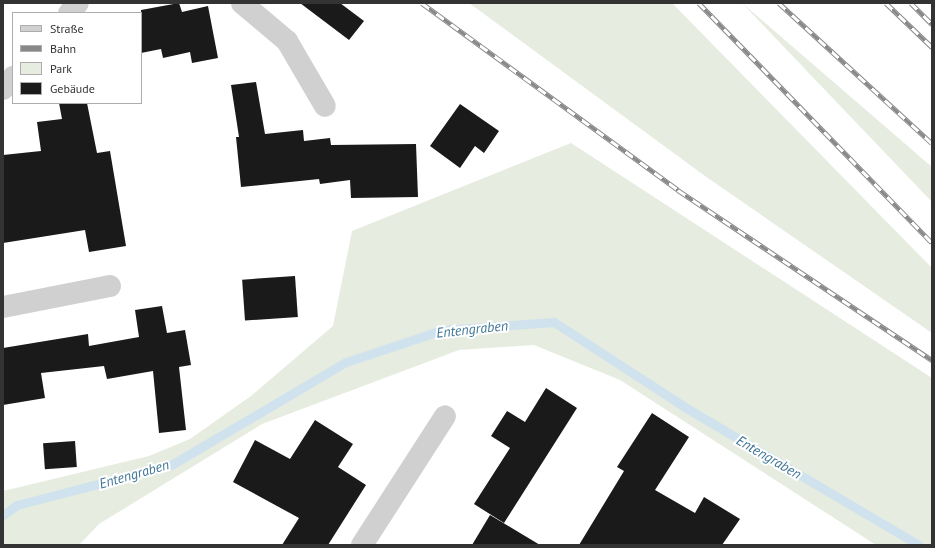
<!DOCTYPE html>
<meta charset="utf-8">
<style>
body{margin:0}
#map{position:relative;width:935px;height:548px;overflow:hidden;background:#fff;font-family:"PT Sans",sans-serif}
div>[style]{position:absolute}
.green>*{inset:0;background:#e6ecdf}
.stream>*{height:9px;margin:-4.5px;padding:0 4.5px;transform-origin:4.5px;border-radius:4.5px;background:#cfe2ee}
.building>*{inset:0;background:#1a1a1a;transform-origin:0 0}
.minor>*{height:22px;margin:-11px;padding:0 11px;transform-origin:11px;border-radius:11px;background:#d0d0d0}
.rail>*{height:4.5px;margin-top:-2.25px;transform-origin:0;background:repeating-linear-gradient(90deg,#fff 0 9px,#888 0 18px);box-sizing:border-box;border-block:1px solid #888}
span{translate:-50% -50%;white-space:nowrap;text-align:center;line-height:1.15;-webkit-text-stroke:4px #fff;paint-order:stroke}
.water-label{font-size:14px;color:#3f7597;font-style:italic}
.frame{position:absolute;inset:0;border:4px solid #333;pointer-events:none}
.legend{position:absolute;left:12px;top:12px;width:130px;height:92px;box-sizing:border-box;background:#fff;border:1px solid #adadad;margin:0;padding:5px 7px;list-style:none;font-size:12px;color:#333}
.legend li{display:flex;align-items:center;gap:8px;height:20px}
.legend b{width:20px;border:1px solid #adadad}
</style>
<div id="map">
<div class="green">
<div style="clip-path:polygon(469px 3px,672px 3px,932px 268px,932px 333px,705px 176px)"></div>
<div style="clip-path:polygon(742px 3px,932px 167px,932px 202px)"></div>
<div style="clip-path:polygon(571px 143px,932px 378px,932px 545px,876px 545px,620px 380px,534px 345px,459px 350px,262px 424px,99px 524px,79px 545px,3px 545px,3px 491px,149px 456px,190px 439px,251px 396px,333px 326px,352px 231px)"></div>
</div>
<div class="stream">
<div style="left:3px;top:515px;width:17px;rotate:-36deg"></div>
<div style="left:17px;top:505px;width:159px;rotate:-14.6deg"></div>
<div style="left:171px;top:465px;width:203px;rotate:-30.5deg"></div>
<div style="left:346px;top:362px;width:101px;rotate:-18.4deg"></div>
<div style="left:442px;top:330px;width:112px;rotate:-4.1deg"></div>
<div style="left:554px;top:322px;width:160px;rotate:33deg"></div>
<div style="left:688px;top:409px;width:268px;rotate:30.5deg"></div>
</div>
<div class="building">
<div style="clip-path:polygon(179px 3px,182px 12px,208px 6px,218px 58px,192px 63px,190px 52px,163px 58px,161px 49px,141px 53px,141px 10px)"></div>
<div style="clip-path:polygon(300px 3px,340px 3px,364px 21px,349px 40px)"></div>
<div style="clip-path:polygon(256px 82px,265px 134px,303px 130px,304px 141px,330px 138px,331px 145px,416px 144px,418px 197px,351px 198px,350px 180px,320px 184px,319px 179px,241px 187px,236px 137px,239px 137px,231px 85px)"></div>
<div style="clip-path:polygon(59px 103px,87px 103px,97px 153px,110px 151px,126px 246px,89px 252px,85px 230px,3px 243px,3px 155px,41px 151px,37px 122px,62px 119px)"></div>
<div style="clip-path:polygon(460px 104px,499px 131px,484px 153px,475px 146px,460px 168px,430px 146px)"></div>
<div style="left:295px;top:276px;width:41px;height:53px;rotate:86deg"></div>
<div style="clip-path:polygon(162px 306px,167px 333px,185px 330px,191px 365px,179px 367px,186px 430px,159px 433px,153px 371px,107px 379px,104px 366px,41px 373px,45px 398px,3px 405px,3px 348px,88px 334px,89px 346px,139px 337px,135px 310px)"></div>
<div style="clip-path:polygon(546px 388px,577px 408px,504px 523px,474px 504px,510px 448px,491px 436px,507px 411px,525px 422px)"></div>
<div style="clip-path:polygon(652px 413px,689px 437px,655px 490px,695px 513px,704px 497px,740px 519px,722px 545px,579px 545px,624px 471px,617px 467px)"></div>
<div style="clip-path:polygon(315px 420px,353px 444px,338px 467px,366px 485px,328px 545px,282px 545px,299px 518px,233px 482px,255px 440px,290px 459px)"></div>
<div style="left:75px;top:441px;width:26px;height:32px;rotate:86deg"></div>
<div style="clip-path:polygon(490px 515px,540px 545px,472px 545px)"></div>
</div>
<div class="minor">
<div style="left:242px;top:3px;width:59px;rotate:40.2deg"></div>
<div style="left:287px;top:41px;width:75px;rotate:59.7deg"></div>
<div style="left:69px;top:13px;width:13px;rotate:-48deg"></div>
<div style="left:3px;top:89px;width:16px;rotate:-50deg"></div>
<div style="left:3px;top:307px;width:109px;rotate:-11.1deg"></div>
<div style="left:362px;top:545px;width:153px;rotate:-57.2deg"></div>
</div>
<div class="rail">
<div style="left:422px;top:3px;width:317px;rotate:36.1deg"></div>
<div style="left:678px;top:190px;width:306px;rotate:33.8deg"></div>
<div style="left:699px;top:3px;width:334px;rotate:45.8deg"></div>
<div style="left:779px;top:3px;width:207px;rotate:42.5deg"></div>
<div style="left:886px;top:3px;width:64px;rotate:43.7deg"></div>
<div style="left:911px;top:3px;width:30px;rotate:45deg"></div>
</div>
<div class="water-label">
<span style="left:472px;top:329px;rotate:-6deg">Entengraben</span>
<span style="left:769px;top:457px;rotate:30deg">Entengraben</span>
<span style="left:134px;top:474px;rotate:-16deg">Entengraben</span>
</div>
<div class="frame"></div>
<ul class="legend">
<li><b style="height:5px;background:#d0d0d0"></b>Straße</li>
<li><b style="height:5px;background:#888"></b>Bahn</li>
<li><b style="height:11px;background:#e6ecdf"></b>Park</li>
<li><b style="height:11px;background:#1a1a1a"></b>Gebäude</li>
</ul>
</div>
